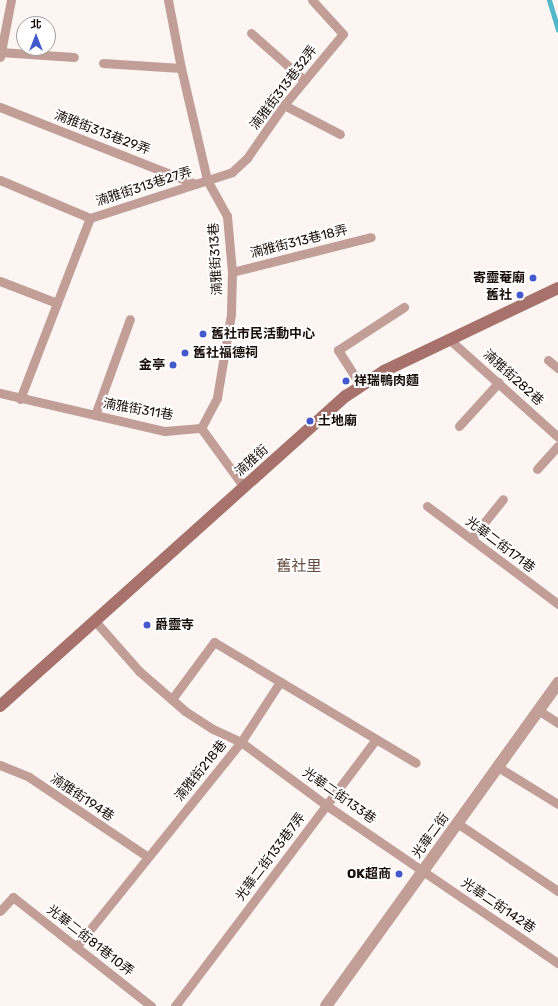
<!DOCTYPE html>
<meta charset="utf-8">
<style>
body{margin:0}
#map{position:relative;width:558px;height:1006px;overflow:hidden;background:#fcf5f2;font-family:Rubik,"Noto Sans TC",sans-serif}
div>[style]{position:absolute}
.stream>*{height:5px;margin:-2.5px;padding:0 2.5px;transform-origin:2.5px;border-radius:2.5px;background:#51b8cb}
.lane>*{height:9px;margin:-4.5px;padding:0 4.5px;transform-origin:4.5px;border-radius:4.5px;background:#c29e98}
.street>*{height:12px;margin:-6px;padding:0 6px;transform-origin:6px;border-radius:6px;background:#c29e98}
.secondary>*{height:12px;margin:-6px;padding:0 6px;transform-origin:6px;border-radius:6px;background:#a6726b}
.dots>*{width:11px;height:11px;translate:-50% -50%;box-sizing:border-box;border:2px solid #fff;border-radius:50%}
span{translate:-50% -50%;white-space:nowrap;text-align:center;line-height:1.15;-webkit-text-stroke:4px #fff;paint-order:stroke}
.street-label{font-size:13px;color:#170d09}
.poi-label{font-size:13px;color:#170d09;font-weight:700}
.right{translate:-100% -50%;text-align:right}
.left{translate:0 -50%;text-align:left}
.quarter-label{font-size:15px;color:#654b3f}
.north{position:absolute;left:16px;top:16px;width:40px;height:40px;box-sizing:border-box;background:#fff;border:1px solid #a29e9d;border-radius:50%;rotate:0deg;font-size:11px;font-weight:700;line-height:16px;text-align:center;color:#170d09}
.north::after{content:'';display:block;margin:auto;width:14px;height:18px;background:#4459cc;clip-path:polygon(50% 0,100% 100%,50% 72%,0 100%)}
</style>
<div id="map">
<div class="stream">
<div style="left:549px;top:0;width:31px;rotate:73deg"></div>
</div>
<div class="lane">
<div style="left:168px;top:0;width:69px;rotate:79.2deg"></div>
<div style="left:181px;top:68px;width:115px;rotate:76.9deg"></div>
<div style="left:207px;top:180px;width:41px;rotate:60.9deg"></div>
<div style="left:227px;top:216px;width:56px;rotate:84.9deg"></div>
<div style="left:232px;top:272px;width:42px;rotate:91.4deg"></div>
<div style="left:231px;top:314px;width:85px;rotate:99.5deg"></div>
<div style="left:217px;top:398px;width:34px;rotate:118deg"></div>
<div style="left:251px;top:33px;width:71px;rotate:41.6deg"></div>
<div style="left:0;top:52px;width:74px;rotate:3.9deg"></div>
<div style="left:0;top:57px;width:58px;rotate:-79.1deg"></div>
<div style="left:103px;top:63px;width:78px;rotate:3.7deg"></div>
<div style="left:284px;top:105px;width:63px;rotate:27.4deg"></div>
<div style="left:0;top:107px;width:210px;rotate:21.5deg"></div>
<div style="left:0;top:180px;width:98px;rotate:22.9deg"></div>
<div style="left:90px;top:218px;width:149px;rotate:-17.9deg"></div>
<div style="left:232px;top:172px;width:21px;rotate:-43deg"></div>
<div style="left:247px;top:158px;width:65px;rotate:-55.1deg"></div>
<div style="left:284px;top:105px;width:92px;rotate:-50.3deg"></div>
<div style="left:343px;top:34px;width:46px;rotate:-132.4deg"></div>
<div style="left:232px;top:272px;width:143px;rotate:-14.1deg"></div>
<div style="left:0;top:281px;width:61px;rotate:21.1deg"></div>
<div style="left:450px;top:340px;width:145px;rotate:41.9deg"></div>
<div style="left:548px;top:360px;width:13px;rotate:39deg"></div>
<div style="left:361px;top:386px;width:43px;rotate:-122.6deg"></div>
<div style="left:338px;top:350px;width:79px;rotate:-33.1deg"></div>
<div style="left:0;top:393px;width:169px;rotate:13deg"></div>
<div style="left:165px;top:431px;width:36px;rotate:-5deg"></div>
<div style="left:20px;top:399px;width:194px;rotate:-68.9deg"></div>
<div style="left:95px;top:415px;width:102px;rotate:-70deg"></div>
<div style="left:459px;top:426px;width:59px;rotate:-47.7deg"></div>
<div style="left:201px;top:428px;width:73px;rotate:53.9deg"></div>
<div style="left:537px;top:469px;width:31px;rotate:-48deg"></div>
<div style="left:427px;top:506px;width:164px;rotate:36.8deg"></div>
<div style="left:471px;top:539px;width:51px;rotate:-51.3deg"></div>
<div style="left:95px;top:621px;width:67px;rotate:48.7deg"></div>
<div style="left:139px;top:671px;width:61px;rotate:41deg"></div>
<div style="left:185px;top:711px;width:33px;rotate:33deg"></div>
<div style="left:213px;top:729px;width:31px;rotate:25deg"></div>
<div style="left:241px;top:742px;width:106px;rotate:36.5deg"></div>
<div style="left:326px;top:805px;width:281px;rotate:34.3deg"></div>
<div style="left:172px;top:699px;width:71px;rotate:-53.6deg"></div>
<div style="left:214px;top:642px;width:235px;rotate:30.9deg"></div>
<div style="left:538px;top:710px;width:24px;rotate:33deg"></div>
<div style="left:0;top:765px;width:31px;rotate:22deg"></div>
<div style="left:29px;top:777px;width:143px;rotate:33.9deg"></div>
<div style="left:498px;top:767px;width:70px;rotate:31.7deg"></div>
<div style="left:457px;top:823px;width:122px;rotate:34deg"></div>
<div style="left:0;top:911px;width:19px;rotate:-47deg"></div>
<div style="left:13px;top:897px;width:176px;rotate:38.3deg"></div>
<div style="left:76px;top:947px;width:263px;rotate:-51.2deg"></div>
<div style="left:241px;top:742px;width:72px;rotate:-57deg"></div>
<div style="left:175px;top:1006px;width:334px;rotate:-53deg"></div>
</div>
<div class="street">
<div style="left:326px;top:1006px;width:398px;rotate:-54.3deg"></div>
</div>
<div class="secondary">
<div style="left:0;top:706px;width:465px;rotate:-41.9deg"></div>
<div style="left:346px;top:396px;width:45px;rotate:-33.3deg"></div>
<div style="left:384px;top:371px;width:193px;rotate:-25.5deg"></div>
</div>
<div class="dots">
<div style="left:533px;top:278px;background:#4459cc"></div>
<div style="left:520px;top:295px;background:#4459cc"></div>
<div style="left:203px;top:334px;background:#4459cc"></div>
<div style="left:185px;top:353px;background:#4459cc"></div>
<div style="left:173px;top:365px;background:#4459cc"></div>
<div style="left:346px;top:381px;background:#4459cc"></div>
<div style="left:310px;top:421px;background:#4459cc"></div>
<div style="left:147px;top:625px;background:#4459cc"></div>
<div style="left:399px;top:874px;background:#4459cc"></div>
</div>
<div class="street-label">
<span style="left:284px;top:88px;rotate:-53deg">湳雅街313巷32弄</span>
<span style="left:102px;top:133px;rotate:21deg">湳雅街313巷29弄</span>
<span style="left:144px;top:187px;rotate:-18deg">湳雅街313巷27弄</span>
<span style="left:299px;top:242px;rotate:-14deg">湳雅街313巷18弄</span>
<span style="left:216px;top:259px;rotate:-93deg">湳雅街313巷</span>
<span style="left:513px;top:378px;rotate:42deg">湳雅街282巷</span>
<span style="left:138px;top:410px;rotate:10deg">湳雅街311巷</span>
<span style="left:252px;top:461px;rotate:-42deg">湳雅街</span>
<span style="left:500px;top:545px;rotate:37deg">光華二街171巷</span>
<span style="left:201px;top:771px;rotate:-51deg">湳雅街218巷</span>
<span style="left:339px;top:796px;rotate:35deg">光華二街133巷</span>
<span style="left:82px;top:798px;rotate:34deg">湳雅街194巷</span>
<span style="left:431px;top:836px;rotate:-54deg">光華二街</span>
<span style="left:271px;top:857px;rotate:-53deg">光華二街133巷7弄</span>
<span style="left:498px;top:906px;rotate:34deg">光華二街142巷</span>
<span style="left:90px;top:941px;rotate:38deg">光華二街81巷10弄</span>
</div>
<div class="poi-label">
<span class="right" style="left:525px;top:278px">寄靈菴廟</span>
<span class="right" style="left:512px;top:295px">舊社</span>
<span class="left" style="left:211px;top:334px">舊社市民活動中心</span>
<span class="left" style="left:193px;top:353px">舊社福德祠</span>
<span class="right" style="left:165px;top:365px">金亭</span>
<span class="left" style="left:354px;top:381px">祥瑞鴨肉麵</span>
<span class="left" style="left:318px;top:421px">土地廟</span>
<span class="left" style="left:155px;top:625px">爵靈寺</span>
<span class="right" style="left:391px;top:874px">OK超商</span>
</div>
<div class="quarter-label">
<span style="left:299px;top:567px">舊社里</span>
</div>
<div class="north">北</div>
</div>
